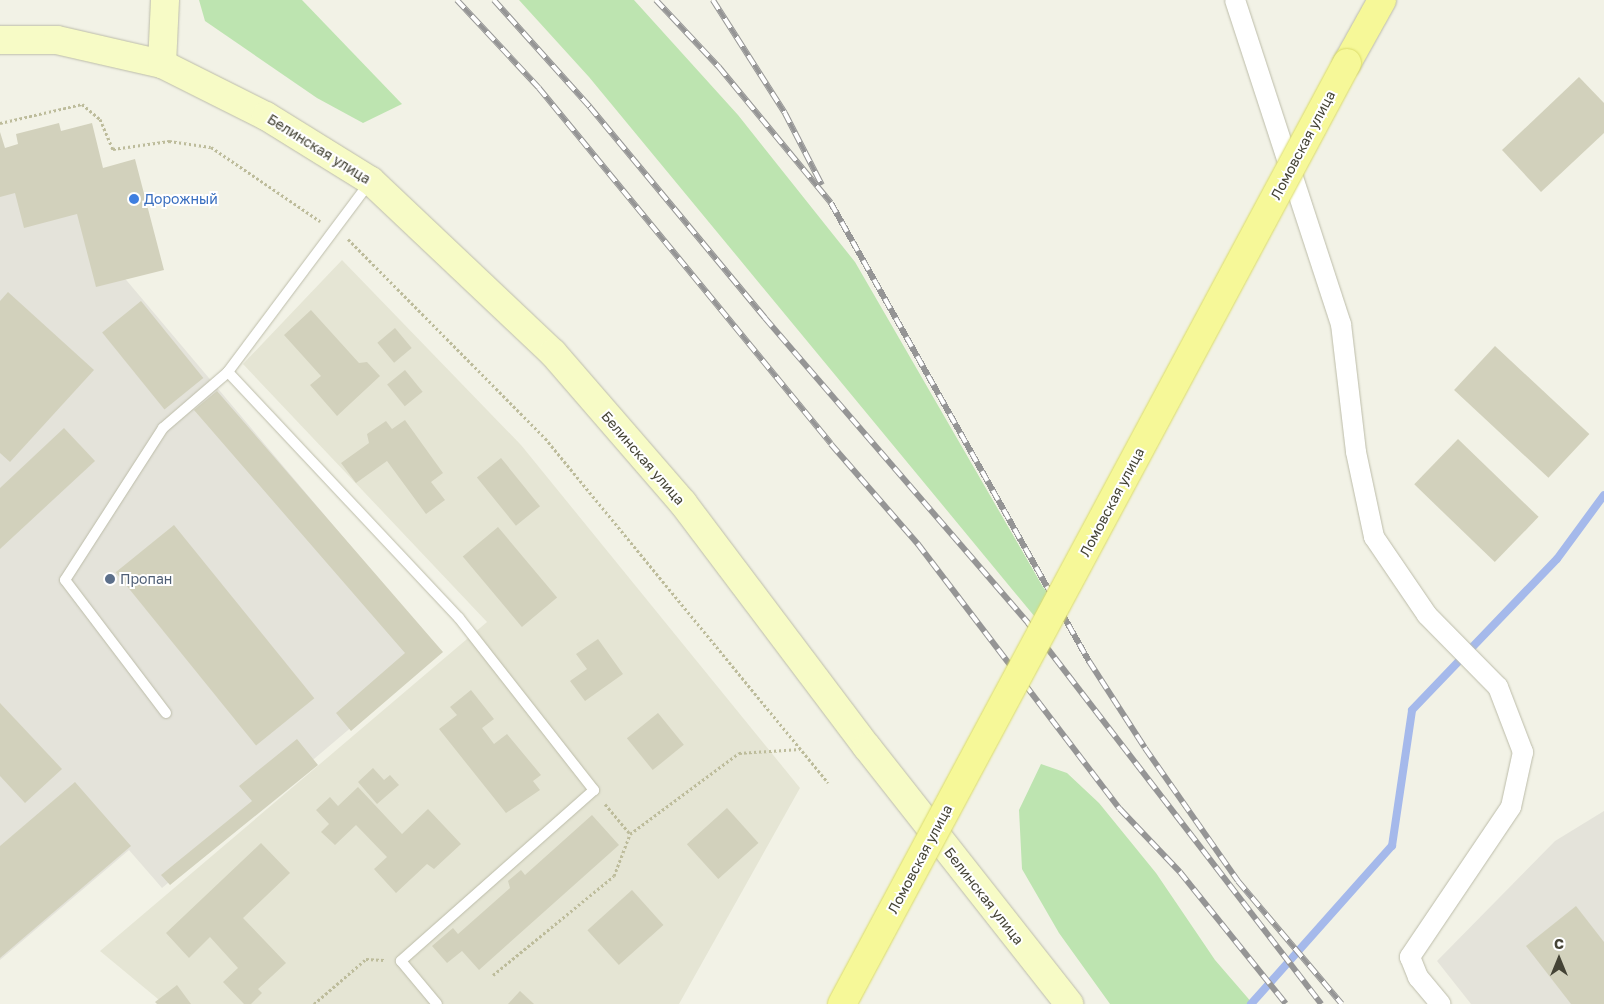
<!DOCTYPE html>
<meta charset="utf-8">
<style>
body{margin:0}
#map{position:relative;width:1604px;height:1004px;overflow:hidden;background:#f2f2e6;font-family:"Golos Text",sans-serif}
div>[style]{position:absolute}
.residential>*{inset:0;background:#e5e5d4}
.industrial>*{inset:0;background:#e4e3da}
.green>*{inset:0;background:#bde4b0}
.stream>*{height:8px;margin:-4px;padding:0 4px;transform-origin:4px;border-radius:4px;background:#a5b9eb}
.building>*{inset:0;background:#d2d1bc;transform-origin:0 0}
.path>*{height:3px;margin-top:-1.5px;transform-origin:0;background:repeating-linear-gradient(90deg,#bdbc9b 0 2.5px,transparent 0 5px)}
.roads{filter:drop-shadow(0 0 1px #bcbca9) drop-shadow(0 0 1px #bcbca9)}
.lane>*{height:10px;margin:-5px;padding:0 5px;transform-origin:5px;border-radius:5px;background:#fff}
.street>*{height:20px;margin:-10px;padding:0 10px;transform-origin:10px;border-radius:10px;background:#fff}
.secondary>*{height:28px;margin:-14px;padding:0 14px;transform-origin:14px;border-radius:14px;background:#f7fbc6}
.primary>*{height:28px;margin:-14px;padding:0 14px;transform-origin:14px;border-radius:14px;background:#f6f898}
.rail>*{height:5.5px;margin-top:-2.75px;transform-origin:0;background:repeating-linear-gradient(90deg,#fff 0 11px,#959595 0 22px);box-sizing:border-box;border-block:1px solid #959595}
.bridges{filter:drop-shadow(0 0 1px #dbdc69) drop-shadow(0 0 1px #dbdc69)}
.primary-bridge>*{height:28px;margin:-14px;padding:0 14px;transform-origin:14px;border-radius:14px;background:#f6f898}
.dots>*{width:14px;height:14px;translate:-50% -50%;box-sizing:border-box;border:2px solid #fff;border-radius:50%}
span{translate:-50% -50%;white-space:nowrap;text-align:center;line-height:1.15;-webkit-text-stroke:4px #fff;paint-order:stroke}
.street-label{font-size:14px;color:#444335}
.shop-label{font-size:14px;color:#366cbe}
.left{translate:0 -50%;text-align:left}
.service-label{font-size:14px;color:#4e5e75}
.north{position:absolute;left:1534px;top:934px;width:50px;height:50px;-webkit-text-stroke:4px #fff;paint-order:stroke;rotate:0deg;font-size:14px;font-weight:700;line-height:20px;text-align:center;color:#444335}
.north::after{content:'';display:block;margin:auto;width:18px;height:22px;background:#444335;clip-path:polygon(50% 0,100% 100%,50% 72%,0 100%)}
</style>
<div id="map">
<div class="residential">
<div style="clip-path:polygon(342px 260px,521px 445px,800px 788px,679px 1004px,164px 1004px,100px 951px,487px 622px,243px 364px)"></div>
</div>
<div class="industrial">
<div style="clip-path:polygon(89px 147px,122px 275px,440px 652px,162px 888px,129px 850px,0 960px,0 170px)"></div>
<div style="clip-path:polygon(1604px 811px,1604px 1004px,1471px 1004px,1437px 961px,1555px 841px)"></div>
</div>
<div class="green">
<div style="clip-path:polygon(199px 0,302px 0,402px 104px,363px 123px,317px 98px,205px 21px)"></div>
<div style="clip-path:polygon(519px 0,634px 0,738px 115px,855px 262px,1043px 587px,1051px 596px,1035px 617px,589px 77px)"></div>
<div style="clip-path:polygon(1041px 764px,1067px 773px,1099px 803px,1156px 873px,1215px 960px,1253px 1004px,1110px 1004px,1059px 933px,1022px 869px,1019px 810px)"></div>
</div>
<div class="stream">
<div style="left:1251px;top:1004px;width:212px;rotate:-48.3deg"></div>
<div style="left:1392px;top:846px;width:137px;rotate:-81.6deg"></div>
<div style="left:1412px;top:710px;width:209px;rotate:-46.2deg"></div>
<div style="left:1557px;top:559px;width:79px;rotate:-53.7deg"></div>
</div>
<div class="building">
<div style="clip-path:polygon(1579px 77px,1604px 103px,1604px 133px,1541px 192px,1502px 150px)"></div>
<div style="clip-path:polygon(59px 123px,61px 131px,92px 123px,103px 168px,135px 159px,164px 270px,96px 287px,77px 214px,24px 228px,15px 193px,0 197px,0 132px,5px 148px,18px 144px,16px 134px)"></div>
<div style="clip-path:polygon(8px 292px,94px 370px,10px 462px,0 453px,0 301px)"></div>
<div style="left:141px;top:301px;width:99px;height:50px;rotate:51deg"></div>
<div style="clip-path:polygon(311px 310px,359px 363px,367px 362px,380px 376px,337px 416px,310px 385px,321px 376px,284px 335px)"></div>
<div style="left:395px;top:328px;width:26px;height:23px;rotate:50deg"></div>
<div style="left:1495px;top:346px;width:129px;height:60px;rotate:43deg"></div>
<div style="left:405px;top:370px;width:28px;height:23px;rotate:51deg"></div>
<div style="clip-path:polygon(217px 391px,443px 652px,351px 731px,336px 713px,405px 653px,194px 410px)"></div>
<div style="clip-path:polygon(405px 420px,443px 473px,431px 482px,445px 500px,426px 514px,387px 461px,356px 483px,341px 463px,369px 443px,367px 434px,386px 421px,392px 429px)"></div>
<div style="clip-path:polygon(64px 428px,95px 461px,0 549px,0 488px)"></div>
<div style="left:1458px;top:439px;width:112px;height:63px;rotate:44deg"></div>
<div style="left:501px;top:458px;width:62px;height:31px;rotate:51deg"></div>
<div style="left:174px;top:525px;width:223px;height:75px;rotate:51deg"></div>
<div style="left:498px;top:527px;width:92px;height:46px;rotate:50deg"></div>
<div style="clip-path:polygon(598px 639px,623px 674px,585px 701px,570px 681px,587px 669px,576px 654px)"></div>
<div style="clip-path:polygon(471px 690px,494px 719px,482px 728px,494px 744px,507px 734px,541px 775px,533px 781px,540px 790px,506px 813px,439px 729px,457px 715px,450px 707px)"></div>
<div style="clip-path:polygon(0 703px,62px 769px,25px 803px,0 776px)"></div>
<div style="left:658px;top:713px;width:41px;height:40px;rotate:51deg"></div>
<div style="clip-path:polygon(297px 739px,318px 765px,170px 885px,161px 875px,252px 801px,239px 786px)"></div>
<div style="clip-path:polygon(373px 768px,384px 780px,390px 775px,399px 785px,377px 804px,358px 782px)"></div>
<div style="clip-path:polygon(75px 782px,131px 846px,0 958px,0 846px)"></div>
<div style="clip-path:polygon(358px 787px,402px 834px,428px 809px,461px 844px,434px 869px,427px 864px,396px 893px,374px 869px,387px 857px,356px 825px,335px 845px,321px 832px,329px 824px,316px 810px,330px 797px,338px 806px)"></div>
<div style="left:727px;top:808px;width:47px;height:54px;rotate:48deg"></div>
<div style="clip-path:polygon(592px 815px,619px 845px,479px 970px,462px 951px,447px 963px,432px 946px,453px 928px,458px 934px,510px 888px,508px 881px,521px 870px,525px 875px)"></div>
<div style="clip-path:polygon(261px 843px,290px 873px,243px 918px,286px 963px,258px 989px,262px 993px,251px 1004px,244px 1004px,223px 982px,238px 968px,210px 937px,189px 958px,166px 933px)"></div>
<div style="left:632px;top:890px;width:47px;height:60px;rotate:48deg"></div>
<div style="clip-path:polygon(1576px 906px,1604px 942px,1604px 1004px,1571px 1004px,1526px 946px)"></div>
<div style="clip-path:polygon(177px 985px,191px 1004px,157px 1004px,155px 1002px)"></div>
<div style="clip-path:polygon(520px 991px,534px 1004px,508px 1004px)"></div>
</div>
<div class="path">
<div style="left:0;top:123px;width:84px;rotate:-13deg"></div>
<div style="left:82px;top:104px;width:23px;rotate:40deg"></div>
<div style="left:100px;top:119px;width:33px;rotate:67deg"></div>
<div style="left:113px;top:149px;width:57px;rotate:-8.1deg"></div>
<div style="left:169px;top:141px;width:42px;rotate:8.1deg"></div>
<div style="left:211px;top:147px;width:132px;rotate:34.2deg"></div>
<div style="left:348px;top:239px;width:280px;rotate:45.3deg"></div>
<div style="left:545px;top:438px;width:446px;rotate:50.6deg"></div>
<div style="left:605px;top:804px;width:39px;rotate:50deg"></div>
<div style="left:630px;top:834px;width:136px;rotate:-36.6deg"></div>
<div style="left:739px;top:753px;width:61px;rotate:-3.8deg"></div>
<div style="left:493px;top:975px;width:156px;rotate:-39.3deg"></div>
<div style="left:614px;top:876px;width:45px;rotate:-69.1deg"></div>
<div style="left:314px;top:1004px;width:69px;rotate:-40.9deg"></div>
<div style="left:366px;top:959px;width:18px;rotate:3deg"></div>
</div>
<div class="roads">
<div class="lane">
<div style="left:370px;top:182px;width:237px;rotate:126.8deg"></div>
<div style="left:228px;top:372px;width:337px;rotate:46.8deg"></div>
<div style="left:459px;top:618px;width:219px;rotate:51.9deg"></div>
<div style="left:594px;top:790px;width:258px;rotate:138.5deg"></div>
<div style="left:401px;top:961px;width:56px;rotate:50.1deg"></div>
<div style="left:166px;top:713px;width:167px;rotate:-127.2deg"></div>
<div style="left:65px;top:580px;width:181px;rotate:-57.2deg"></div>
<div style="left:163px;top:428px;width:86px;rotate:-40.7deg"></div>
</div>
<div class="street">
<div style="left:1235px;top:0;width:341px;rotate:71.9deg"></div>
<div style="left:1341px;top:324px;width:129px;rotate:83.3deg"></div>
<div style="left:1356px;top:452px;width:87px;rotate:78deg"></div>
<div style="left:1374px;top:537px;width:94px;rotate:55.8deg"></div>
<div style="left:1427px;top:615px;width:101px;rotate:45.4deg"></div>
<div style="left:1498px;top:687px;width:70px;rotate:69deg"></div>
<div style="left:1523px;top:752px;width:56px;rotate:102.3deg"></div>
<div style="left:1511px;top:807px;width:181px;rotate:124deg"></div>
<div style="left:1410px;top:957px;width:22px;rotate:68deg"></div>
<div style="left:1418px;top:977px;width:35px;rotate:50deg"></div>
</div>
<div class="secondary">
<div style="left:0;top:40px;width:57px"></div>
<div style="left:57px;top:40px;width:108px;rotate:12.9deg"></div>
<div style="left:162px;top:64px;width:116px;rotate:26.6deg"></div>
<div style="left:266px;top:116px;width:123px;rotate:31.8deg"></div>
<div style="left:371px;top:181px;width:250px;rotate:43.4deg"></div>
<div style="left:553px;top:353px;width:198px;rotate:49.1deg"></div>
<div style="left:683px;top:503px;width:306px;rotate:53deg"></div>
<div style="left:867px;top:747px;width:327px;rotate:51.8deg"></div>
<div style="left:162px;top:64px;width:64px;rotate:-87.3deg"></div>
</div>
<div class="primary">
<div style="left:1347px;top:63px;width:72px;rotate:-60.9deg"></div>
</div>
</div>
<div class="rail">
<div style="left:457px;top:0;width:120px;rotate:47deg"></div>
<div style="left:539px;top:88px;width:460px;rotate:50.6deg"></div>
<div style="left:831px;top:444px;width:133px;rotate:49deg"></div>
<div style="left:918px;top:544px;width:333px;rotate:52.7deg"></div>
<div style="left:1120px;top:809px;width:87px;rotate:46.4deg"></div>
<div style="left:1180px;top:872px;width:169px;rotate:51.2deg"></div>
<div style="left:494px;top:0;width:144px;rotate:48.1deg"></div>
<div style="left:590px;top:107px;width:274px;rotate:50.3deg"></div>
<div style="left:765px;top:318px;width:403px;rotate:49.2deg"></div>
<div style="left:1028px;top:623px;width:481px;rotate:52.4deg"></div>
<div style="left:656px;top:0;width:92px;rotate:46.8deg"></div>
<div style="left:719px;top:67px;width:176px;rotate:50.5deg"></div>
<div style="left:831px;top:203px;width:526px;rotate:60.61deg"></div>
<div style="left:1089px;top:661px;width:103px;rotate:57.2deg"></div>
<div style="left:1145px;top:748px;width:162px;rotate:55deg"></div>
<div style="left:1238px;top:881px;width:161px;rotate:49.8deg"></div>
<div style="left:713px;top:0;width:134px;rotate:57.5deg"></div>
<div style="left:785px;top:113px;width:81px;rotate:62.8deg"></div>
</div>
<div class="bridges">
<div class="primary-bridge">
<div style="left:842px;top:1004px;width:1068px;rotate:-61.78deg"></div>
</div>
</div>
<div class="dots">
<div style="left:134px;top:199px;background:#3f7fe0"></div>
<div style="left:110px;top:579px;background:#5c6f8a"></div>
</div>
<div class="street-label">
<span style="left:1303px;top:145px;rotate:-62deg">Ломовская улица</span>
<span style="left:319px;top:149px;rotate:32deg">Белинская улица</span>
<span style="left:643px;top:458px;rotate:49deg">Белинская улица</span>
<span style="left:1112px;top:502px;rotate:-62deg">Ломовская улица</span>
<span style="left:920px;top:859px;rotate:-62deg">Ломовская улица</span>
<span style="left:984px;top:896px;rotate:52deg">Белинская улица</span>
</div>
<div class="shop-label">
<span class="left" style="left:144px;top:199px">Дорожный</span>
</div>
<div class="service-label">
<span class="left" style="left:120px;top:579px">Пропан</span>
</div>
<div class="north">С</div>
</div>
